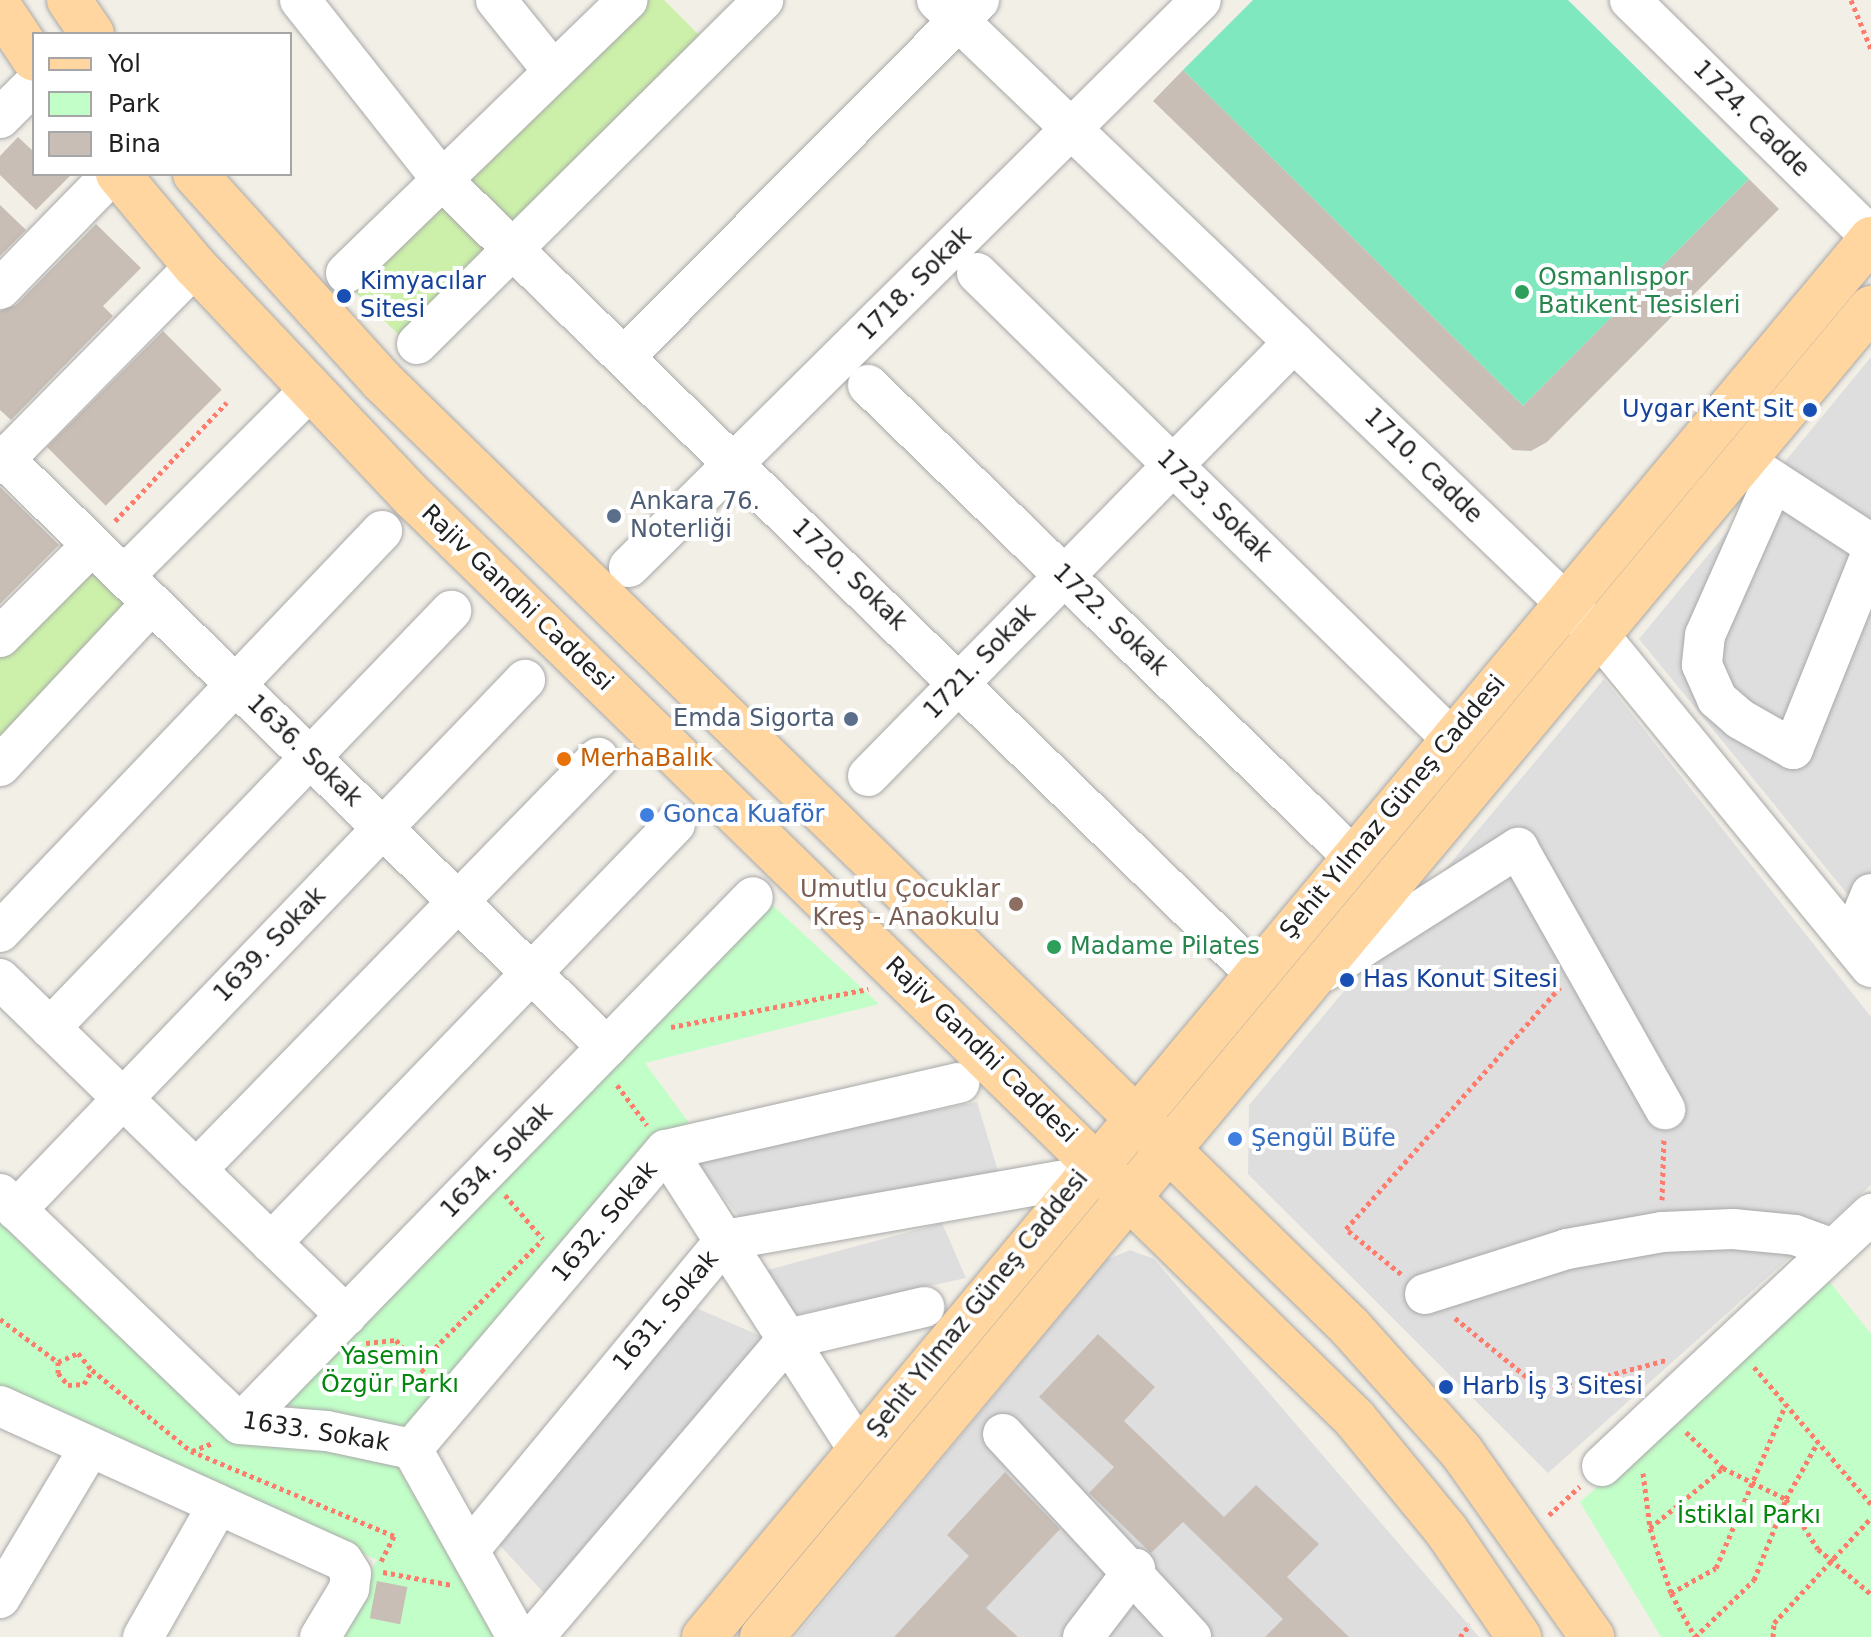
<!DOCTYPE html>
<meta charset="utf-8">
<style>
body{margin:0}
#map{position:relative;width:1871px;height:1637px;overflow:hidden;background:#f2efe7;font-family:"DejaVu Sans",sans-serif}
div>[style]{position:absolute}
.residential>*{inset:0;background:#dfdede}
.grass>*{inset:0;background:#ccf0aa}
.park>*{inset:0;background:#c2fec7}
.pitch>*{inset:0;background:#7fe8bf}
.building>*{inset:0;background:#c8beb6;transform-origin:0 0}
.path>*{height:5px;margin-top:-2.5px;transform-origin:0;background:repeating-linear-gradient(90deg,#ff7b6c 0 4px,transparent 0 8px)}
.roads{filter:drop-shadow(0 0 2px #a8a8a8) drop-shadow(0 0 2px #a8a8a8)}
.minor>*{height:40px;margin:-20px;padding:0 20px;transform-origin:20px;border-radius:20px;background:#fff}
.major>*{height:44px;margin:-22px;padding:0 22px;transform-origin:22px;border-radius:22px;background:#ffd6a0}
.dots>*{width:22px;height:22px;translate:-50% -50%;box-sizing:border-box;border:4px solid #fff;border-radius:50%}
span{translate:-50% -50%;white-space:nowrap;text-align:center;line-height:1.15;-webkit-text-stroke:8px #fff;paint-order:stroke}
.street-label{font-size:24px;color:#212121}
.leisure-label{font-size:24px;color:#27864d}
.left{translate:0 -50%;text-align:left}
.transit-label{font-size:24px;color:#164399}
.right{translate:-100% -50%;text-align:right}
.service-label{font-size:24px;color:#4e5e75}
.food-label{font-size:24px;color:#c56008}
.shop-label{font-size:24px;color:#366cbe}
.education-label{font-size:24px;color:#785e54}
.park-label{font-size:24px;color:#02870d}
.legend{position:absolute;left:32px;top:32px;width:260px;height:144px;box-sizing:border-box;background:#fff;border:2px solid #a6a6a6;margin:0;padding:10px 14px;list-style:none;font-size:24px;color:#212121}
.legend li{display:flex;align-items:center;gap:16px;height:40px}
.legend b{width:40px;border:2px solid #a6a6a6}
</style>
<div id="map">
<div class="residential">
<div style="clip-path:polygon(1871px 357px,1871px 923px,1639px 639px)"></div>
<div style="clip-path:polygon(1604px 679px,1871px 1017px,1871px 1185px,1548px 1473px,1248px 1174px,1249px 1105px)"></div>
<div style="clip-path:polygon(977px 1102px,1002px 1184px,741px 1219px,693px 1159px)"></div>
<div style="clip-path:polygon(942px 1223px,966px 1278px,795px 1315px,760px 1272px)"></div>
<div style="clip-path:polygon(1130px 1250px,1154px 1259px,1479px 1637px,795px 1637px,1106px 1260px)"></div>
<div style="clip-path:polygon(696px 1308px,763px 1337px,544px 1593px,493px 1538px)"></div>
</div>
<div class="grass">
<div style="clip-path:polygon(638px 0,664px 0,709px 45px,407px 343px,349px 286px)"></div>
<div style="clip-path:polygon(90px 557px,139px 604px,0 754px,0 646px)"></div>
</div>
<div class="park">
<div style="clip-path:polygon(766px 899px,879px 1004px,645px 1063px,692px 1127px,412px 1440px,276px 1402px)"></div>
<div style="clip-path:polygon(0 1223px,223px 1435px,393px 1459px,495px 1637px,333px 1637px,377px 1560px,0 1386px)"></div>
<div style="clip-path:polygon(1829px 1281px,1871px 1334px,1871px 1637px,1661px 1637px,1580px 1502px)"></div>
</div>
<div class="pitch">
<div style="clip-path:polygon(1253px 0,1568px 0,1749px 179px,1523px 406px,1183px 70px)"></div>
</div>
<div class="building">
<div style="clip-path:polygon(1183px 70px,1523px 406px,1749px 179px,1779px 209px,1547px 442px,1531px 451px,1513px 450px,1153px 101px)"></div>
<div style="clip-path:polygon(18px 137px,34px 152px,34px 174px,72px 174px,36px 210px,0 175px,0 156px)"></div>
<div style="clip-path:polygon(0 205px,26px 230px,0 256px)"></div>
<div style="clip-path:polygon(96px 224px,141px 268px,103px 306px,113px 316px,11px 420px,0 410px,0 311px,16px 305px)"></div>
<div style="left:163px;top:331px;width:83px;height:164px;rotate:45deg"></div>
<div style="clip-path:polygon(0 487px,59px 545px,0 604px)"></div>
<div style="clip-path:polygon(1098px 1334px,1155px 1387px,1124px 1421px,1224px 1517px,1256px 1485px,1319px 1544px,1287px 1577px,1349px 1637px,1265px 1637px,1283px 1619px,1183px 1522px,1151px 1553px,1089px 1493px,1114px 1467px,1039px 1397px)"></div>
<div style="clip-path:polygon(1005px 1472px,1060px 1529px,986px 1608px,1018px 1637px,894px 1637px,969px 1556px,947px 1535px)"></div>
<div style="left:377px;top:1581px;width:31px;height:38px;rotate:11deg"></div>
</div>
<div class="path">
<div style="left:1851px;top:0;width:53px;rotate:67.8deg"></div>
<div style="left:115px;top:521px;width:163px;rotate:-46.7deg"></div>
<div style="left:671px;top:1027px;width:201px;rotate:-10.9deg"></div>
<div style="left:617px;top:1085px;width:50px;rotate:53.1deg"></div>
<div style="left:505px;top:1195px;width:58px;rotate:49.2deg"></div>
<div style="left:1662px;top:1200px;width:62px;rotate:-88.2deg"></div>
<div style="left:1401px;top:1274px;width:71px;rotate:-140.7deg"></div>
<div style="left:1346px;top:1229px;width:323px;rotate:-48.5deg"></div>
<div style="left:1455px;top:1318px;width:117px;rotate:39.4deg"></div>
<div style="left:1545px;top:1392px;width:125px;rotate:-14.8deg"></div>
<div style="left:0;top:1319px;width:72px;rotate:36.6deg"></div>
<div style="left:58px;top:1362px;width:11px;rotate:90deg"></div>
<div style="left:58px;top:1373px;width:16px;rotate:50deg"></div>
<div style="left:68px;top:1385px;width:16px;rotate:-4deg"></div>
<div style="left:84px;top:1384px;width:16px;rotate:-60deg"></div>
<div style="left:92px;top:1370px;width:128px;rotate:39.3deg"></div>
<div style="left:191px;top:1451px;width:220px;rotate:22.7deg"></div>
<div style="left:394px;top:1536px;width:30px;rotate:117deg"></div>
<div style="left:366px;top:1343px;width:30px;rotate:-6deg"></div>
<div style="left:396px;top:1340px;width:33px;rotate:49deg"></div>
<div style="left:58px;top:1362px;width:22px;rotate:-24deg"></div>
<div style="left:78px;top:1353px;width:22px;rotate:51deg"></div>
<div style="left:1754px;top:1367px;width:180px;rotate:49.5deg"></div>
<div style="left:429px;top:1378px;width:17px;rotate:-130deg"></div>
<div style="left:418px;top:1365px;width:172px;rotate:-45.2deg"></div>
<div style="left:1686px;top:1432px;width:52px;rotate:44.2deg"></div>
<div style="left:1723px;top:1468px;width:70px;rotate:26.2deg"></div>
<div style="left:1786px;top:1499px;width:59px;rotate:57.4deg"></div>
<div style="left:1818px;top:1549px;width:70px;rotate:40.3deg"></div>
<div style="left:192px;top:1451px;width:22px;rotate:-21deg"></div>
<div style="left:1643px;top:1473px;width:55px;rotate:82.7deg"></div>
<div style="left:1650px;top:1528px;width:68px;rotate:72.1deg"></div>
<div style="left:1671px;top:1593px;width:50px;rotate:61.4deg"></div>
<div style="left:1549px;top:1515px;width:42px;rotate:-43.1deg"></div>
<div style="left:1650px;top:1528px;width:94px;rotate:-39.4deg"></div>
<div style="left:383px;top:1572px;width:70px;rotate:10.7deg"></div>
<div style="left:1671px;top:1593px;width:51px;rotate:-29.1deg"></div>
<div style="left:1716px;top:1568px;width:178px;rotate:-66.9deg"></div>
<div style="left:1460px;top:1637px;width:16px;rotate:-52deg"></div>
<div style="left:1695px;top:1637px;width:82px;rotate:-44deg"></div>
<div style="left:1754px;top:1580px;width:87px;rotate:-68.4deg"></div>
<div style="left:1786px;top:1499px;width:65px;rotate:-60.7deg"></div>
<div style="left:1773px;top:1637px;width:14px;rotate:-86deg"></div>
<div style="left:1774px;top:1623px;width:143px;rotate:-47.3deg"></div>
</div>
<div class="roads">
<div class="minor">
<div style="left:300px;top:0;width:229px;rotate:51.7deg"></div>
<div style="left:442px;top:180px;width:1134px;rotate:44.29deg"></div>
<div style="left:496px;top:0;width:92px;rotate:51.1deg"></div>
<div style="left:937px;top:0;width:917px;rotate:43.81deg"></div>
<div style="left:1599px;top:635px;width:429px;rotate:50.7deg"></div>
<div style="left:1630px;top:0;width:338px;rotate:44.5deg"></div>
<div style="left:0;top:118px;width:48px;rotate:-45deg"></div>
<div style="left:346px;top:273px;width:392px;rotate:-44.1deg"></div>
<div style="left:977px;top:273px;width:664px;rotate:44.45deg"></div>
<div style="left:0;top:289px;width:161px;rotate:-45.8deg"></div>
<div style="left:417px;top:344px;width:488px;rotate:-44.8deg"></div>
<div style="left:625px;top:356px;width:502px;rotate:-45.16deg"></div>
<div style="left:868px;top:385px;width:675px;rotate:44.22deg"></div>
<div style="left:0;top:455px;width:848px;rotate:44.28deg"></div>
<div style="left:0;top:464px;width:278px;rotate:-45.4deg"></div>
<div style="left:1754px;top:468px;width:140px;rotate:33deg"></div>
<div style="left:1772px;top:484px;width:165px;rotate:113.9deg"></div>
<div style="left:1705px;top:635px;width:30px;rotate:96deg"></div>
<div style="left:1702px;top:665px;width:37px;rotate:66deg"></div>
<div style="left:1717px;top:699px;width:30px;rotate:41deg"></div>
<div style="left:1740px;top:719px;width:61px;rotate:29.5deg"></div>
<div style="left:1793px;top:749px;width:209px;rotate:-68.1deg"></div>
<div style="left:629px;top:567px;width:805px;rotate:-44.75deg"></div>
<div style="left:124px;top:576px;width:262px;rotate:-45deg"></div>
<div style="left:0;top:637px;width:130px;rotate:-45deg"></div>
<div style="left:0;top:766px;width:223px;rotate:-47deg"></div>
<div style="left:868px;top:776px;width:608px;rotate:-45.53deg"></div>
<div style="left:0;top:932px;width:554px;rotate:-46.39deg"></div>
<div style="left:1851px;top:943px;width:53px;rotate:-67.8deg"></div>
<div style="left:1325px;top:971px;width:229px;rotate:-32.5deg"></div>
<div style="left:1518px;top:848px;width:300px;rotate:60.6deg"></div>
<div style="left:0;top:979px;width:483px;rotate:44.2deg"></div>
<div style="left:50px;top:1028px;width:579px;rotate:-46.12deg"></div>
<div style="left:666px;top:1150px;width:355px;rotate:57.3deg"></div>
<div style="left:196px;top:1170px;width:576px;rotate:-45.7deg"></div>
<div style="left:0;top:1194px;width:332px;rotate:43.8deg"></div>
<div style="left:240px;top:1424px;width:87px;rotate:4.6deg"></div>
<div style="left:327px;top:1431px;width:87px;rotate:12deg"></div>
<div style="left:412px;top:1449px;width:215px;rotate:60.8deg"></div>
<div style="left:16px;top:1210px;width:735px;rotate:-46.16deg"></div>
<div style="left:271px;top:1243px;width:582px;rotate:-46.04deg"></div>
<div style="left:1425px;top:1294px;width:149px;rotate:-17.6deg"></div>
<div style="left:1567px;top:1249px;width:97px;rotate:-10.1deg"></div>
<div style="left:1662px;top:1232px;width:71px;rotate:-2.4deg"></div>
<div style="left:1733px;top:1229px;width:62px;rotate:5.5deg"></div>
<div style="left:1795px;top:1235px;width:40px;rotate:20.2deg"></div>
<div style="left:0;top:1406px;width:376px;rotate:24.3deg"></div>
<div style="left:343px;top:1561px;width:15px;rotate:58deg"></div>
<div style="left:351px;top:1574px;width:15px;rotate:98deg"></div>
<div style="left:349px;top:1589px;width:56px;rotate:121.1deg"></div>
<div style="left:240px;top:1424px;width:735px;rotate:-45.77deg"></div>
<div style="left:1003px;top:1434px;width:277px;rotate:47.2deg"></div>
<div style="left:412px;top:1449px;width:392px;rotate:-49.7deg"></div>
<div style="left:666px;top:1150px;width:301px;rotate:-12.9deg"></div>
<div style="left:1602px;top:1466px;width:369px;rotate:-43.1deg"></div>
<div style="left:469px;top:1550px;width:402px;rotate:-50.4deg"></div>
<div style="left:725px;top:1240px;width:363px;rotate:-10deg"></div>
<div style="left:0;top:1598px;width:176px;rotate:-59.2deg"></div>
<div style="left:143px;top:1637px;width:152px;rotate:-60.4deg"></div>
<div style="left:534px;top:1637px;width:392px;rotate:-49.6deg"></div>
<div style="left:788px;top:1339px;width:140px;rotate:-13.2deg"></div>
<div style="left:1083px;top:1637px;width:86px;rotate:-52.6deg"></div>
</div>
<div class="major">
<div style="left:69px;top:0;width:41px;rotate:55.9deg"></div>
<div style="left:0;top:8px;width:61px;rotate:56.3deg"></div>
<div style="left:118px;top:174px;width:120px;rotate:50.1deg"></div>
<div style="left:195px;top:266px;width:319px;rotate:46.7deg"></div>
<div style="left:414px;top:498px;width:1317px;rotate:44.38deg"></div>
<div style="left:1355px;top:1419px;width:144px;rotate:50.7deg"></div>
<div style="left:1446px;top:1530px;width:130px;rotate:55.7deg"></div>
<div style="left:195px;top:174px;width:278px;rotate:47.9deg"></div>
<div style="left:381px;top:380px;width:1355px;rotate:44.34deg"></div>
<div style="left:1350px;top:1327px;width:166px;rotate:48.2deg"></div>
<div style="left:1461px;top:1451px;width:228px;rotate:54.8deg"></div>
<div style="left:704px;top:1637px;width:1821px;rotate:-50.15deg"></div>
<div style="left:762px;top:1637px;width:1731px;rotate:-50.16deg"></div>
</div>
</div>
<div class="dots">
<div style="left:1522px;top:292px;background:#2e9e5b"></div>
<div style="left:344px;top:296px;background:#1a4fb4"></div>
<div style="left:1810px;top:410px;background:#1a4fb4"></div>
<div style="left:614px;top:516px;background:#5c6f8a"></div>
<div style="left:851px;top:719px;background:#5c6f8a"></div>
<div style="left:564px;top:759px;background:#e8710a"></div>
<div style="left:647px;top:815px;background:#3f7fe0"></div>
<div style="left:1016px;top:904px;background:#8d6e63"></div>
<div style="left:1054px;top:947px;background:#2e9e5b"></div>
<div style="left:1347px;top:980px;background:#1a4fb4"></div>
<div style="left:1235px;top:1139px;background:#3f7fe0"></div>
<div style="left:1446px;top:1387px;background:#1a4fb4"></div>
</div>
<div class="street-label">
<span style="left:1751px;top:119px;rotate:45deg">1724. Cadde</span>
<span style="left:915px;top:284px;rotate:-45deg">1718. Sokak</span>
<span style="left:1423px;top:466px;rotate:44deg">1710. Cadde</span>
<span style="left:1214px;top:506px;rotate:44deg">1723. Sokak</span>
<span style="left:849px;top:575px;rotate:44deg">1720. Sokak</span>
<span style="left:517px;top:598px;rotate:44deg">Rajiv Gandhi Caddesi</span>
<span style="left:1110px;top:620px;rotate:44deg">1722. Sokak</span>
<span style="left:980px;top:662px;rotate:-46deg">1721. Sokak</span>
<span style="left:304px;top:751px;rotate:44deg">1636. Sokak</span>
<span style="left:1393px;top:807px;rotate:-50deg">Şehit Yılmaz Güneş Caddesi</span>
<span style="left:270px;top:945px;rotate:-46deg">1639. Sokak</span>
<span style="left:981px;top:1050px;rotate:44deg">Rajiv Gandhi Caddesi</span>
<span style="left:497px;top:1161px;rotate:-46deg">1634. Sokak</span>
<span style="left:605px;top:1222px;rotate:-50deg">1632. Sokak</span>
<span style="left:978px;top:1304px;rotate:-51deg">Şehit Yılmaz Güneş Caddesi</span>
<span style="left:666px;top:1311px;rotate:-50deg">1631. Sokak</span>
<span style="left:316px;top:1432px;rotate:9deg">1633. Sokak</span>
</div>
<div class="leisure-label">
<span class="left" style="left:1538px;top:292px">Osmanlıspor<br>Batıkent Tesisleri</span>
<span class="left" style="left:1070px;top:947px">Madame Pilates</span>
</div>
<div class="transit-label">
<span class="left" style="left:360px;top:296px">Kimyacılar<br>Sitesi</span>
<span class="right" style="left:1794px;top:410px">Uygar Kent Sit</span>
<span class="left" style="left:1363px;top:980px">Has Konut Sitesi</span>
<span class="left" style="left:1462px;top:1387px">Harb İş 3 Sitesi</span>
</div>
<div class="service-label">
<span class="left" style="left:630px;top:516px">Ankara 76.<br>Noterliği</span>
<span class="right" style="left:835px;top:719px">Emda Sigorta</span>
</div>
<div class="food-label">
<span class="left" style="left:580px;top:759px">MerhaBalık</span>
</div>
<div class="shop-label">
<span class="left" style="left:663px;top:815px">Gonca Kuaför</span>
<span class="left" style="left:1251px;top:1139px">Şengül Büfe</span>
</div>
<div class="education-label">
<span class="right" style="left:1000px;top:904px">Umutlu Çocuklar<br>Kreş - Anaokulu</span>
</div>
<div class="park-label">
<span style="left:390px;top:1371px">Yasemin<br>Özgür Parkı</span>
<span style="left:1749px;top:1516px">İstiklal Parkı</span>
</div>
<ul class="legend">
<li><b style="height:10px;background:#ffd6a0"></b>Yol</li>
<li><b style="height:22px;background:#c2fec7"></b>Park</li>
<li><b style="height:22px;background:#c8beb6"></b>Bina</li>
</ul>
</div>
